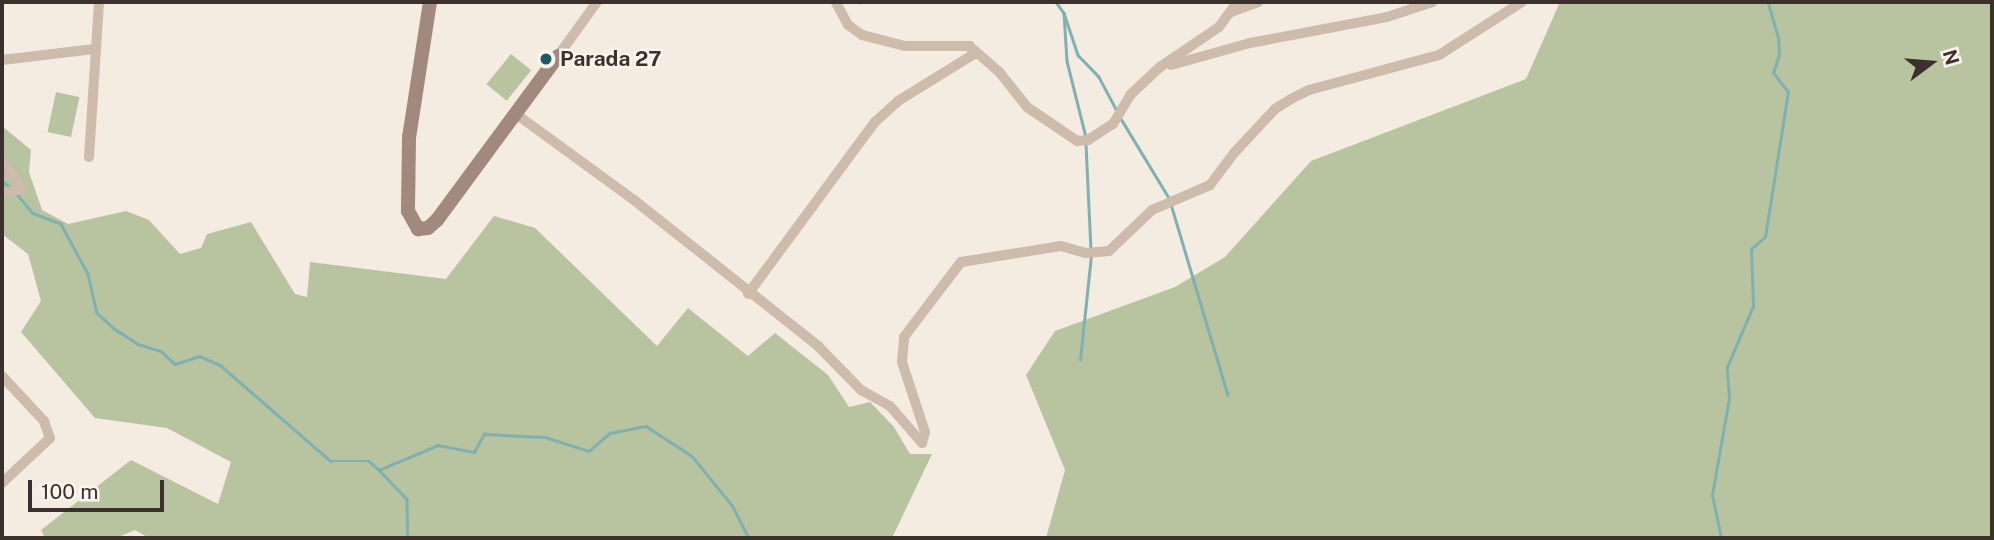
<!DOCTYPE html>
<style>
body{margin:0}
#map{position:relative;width:1994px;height:540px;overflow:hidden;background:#f4ebe1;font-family:"Public Sans",sans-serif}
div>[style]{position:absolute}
.green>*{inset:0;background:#b8c4a0;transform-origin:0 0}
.stream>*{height:2.5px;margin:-1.25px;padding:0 1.25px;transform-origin:1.25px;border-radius:1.25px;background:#7fb0b2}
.street>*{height:10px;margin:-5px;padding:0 5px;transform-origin:5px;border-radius:5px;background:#cdbbac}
.secondary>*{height:14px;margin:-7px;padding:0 7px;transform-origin:7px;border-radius:7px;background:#a18a7d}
.dots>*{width:19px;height:19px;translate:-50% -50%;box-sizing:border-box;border:4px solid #fbf5ee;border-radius:50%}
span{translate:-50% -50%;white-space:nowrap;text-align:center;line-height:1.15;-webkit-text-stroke:5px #fbf5ee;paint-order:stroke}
.poi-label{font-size:21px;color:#3b302b;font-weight:700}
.left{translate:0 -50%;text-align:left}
.frame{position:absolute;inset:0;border:4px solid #3b302b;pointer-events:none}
.north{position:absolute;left:1896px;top:28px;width:70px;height:70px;-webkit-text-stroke:5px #fbf5ee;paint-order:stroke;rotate:74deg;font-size:19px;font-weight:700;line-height:28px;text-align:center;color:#3b302b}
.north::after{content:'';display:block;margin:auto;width:24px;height:32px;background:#3b302b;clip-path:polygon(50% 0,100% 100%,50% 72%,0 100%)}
.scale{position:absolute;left:28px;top:480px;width:136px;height:32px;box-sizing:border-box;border:4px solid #3b302b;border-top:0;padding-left:9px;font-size:21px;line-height:24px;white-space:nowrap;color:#3b302b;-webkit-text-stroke:5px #fbf5ee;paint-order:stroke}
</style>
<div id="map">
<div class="green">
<div style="clip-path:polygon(1560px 2px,1992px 2px,1992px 538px,1046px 538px,1065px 470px,1026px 375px,1055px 331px,1175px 287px,1225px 257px,1311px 161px,1526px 79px)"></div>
<div style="left:511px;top:54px;width:26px;height:39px;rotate:39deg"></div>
<div style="left:56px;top:92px;width:24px;height:41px;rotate:12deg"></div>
<div style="clip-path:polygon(2px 126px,31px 150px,29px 172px,42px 210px,68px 224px,126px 211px,149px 220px,180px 254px,201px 248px,207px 234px,251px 222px,295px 294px,307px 297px,310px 262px,446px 279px,494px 216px,535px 228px,657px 346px,688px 308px,748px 356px,775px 333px,828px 375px,849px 407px,870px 402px,894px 427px,910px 454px,932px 454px,892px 538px,149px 538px,135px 530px,116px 538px,45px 538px,41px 530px,131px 460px,218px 504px,231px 462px,167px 428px,95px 418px,21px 332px,41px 301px,28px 254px,2px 234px)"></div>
</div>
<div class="stream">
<div style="left:1056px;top:2px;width:14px;rotate:54deg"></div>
<div style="left:1064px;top:13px;width:48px;rotate:86.4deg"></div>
<div style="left:1067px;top:61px;width:78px;rotate:76deg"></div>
<div style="left:860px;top:3px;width:1px;rotate:-90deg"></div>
<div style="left:1064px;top:13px;width:44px;rotate:71.6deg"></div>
<div style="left:1078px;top:55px;width:30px;rotate:46deg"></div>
<div style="left:1099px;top:77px;width:38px;rotate:62deg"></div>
<div style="left:1120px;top:117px;width:95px;rotate:58.8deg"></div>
<div style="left:1086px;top:144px;width:105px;rotate:87.3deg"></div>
<div style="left:2px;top:181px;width:11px;rotate:38deg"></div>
<div style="left:16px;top:193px;width:26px;rotate:50deg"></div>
<div style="left:33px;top:213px;width:30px;rotate:21deg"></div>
<div style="left:61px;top:224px;width:57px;rotate:61.6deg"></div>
<div style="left:88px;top:274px;width:40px;rotate:77deg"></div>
<div style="left:97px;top:313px;width:24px;rotate:42deg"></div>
<div style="left:115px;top:329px;width:27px;rotate:33deg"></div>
<div style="left:138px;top:344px;width:24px;rotate:17deg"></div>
<div style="left:161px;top:351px;width:19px;rotate:43deg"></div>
<div style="left:175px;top:364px;width:25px;rotate:-18deg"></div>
<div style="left:199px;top:356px;width:23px;rotate:23deg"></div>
<div style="left:220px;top:365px;width:147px;rotate:40.9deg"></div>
<div style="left:331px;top:461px;width:38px"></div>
<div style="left:369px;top:461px;width:13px;rotate:42deg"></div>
<div style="left:379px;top:470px;width:64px;rotate:-23deg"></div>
<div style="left:438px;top:445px;width:37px;rotate:11deg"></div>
<div style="left:474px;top:452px;width:21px;rotate:-61deg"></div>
<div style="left:484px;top:434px;width:61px;rotate:2.8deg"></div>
<div style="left:545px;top:437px;width:46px;rotate:17.7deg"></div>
<div style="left:589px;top:451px;width:28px;rotate:-41deg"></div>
<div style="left:610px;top:433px;width:37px;rotate:-11deg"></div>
<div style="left:646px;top:426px;width:55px;rotate:33.1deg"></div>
<div style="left:692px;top:456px;width:63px;rotate:50.8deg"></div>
<div style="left:732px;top:505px;width:37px;rotate:63deg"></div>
<div style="left:1171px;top:204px;width:199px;rotate:73.4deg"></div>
<div style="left:1080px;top:360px;width:105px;rotate:-84deg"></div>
<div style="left:379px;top:470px;width:40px;rotate:46deg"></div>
<div style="left:407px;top:499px;width:39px;rotate:89deg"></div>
<div style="left:1721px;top:538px;width:44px;rotate:-101.8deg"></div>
<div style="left:1712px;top:495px;width:97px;rotate:-80deg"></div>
<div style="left:1729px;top:399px;width:32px;rotate:-94deg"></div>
<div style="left:1727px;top:367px;width:66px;rotate:-66.9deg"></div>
<div style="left:1753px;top:306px;width:57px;rotate:-92deg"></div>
<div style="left:1751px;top:249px;width:18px;rotate:-41deg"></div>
<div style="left:1765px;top:237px;width:147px;rotate:-81deg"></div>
<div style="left:1788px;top:92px;width:24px;rotate:-128deg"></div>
<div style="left:1773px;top:73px;width:19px;rotate:-72deg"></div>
<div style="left:1779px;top:55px;width:17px;rotate:-93deg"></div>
<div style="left:1778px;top:38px;width:37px;rotate:-106deg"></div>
</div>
<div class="street">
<div style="left:1231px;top:12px;width:29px;rotate:-20deg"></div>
<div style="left:974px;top:50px;width:35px;rotate:41deg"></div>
<div style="left:1000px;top:73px;width:43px;rotate:51.5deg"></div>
<div style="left:1027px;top:107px;width:60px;rotate:34.2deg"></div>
<div style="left:1077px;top:141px;width:11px;rotate:-5deg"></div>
<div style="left:1088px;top:140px;width:30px;rotate:-33deg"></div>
<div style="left:1113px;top:124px;width:35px;rotate:-59deg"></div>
<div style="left:1131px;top:94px;width:40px;rotate:-43deg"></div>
<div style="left:1160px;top:67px;width:71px;rotate:-34.1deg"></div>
<div style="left:1219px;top:27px;width:31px;rotate:-54deg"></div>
<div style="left:558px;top:56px;width:67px;rotate:-54.2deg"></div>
<div style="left:2px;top:60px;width:93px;rotate:-6.8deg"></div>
<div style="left:1171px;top:65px;width:82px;rotate:-15.6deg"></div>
<div style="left:1250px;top:43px;width:139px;rotate:-10.7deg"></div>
<div style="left:1387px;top:17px;width:48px;rotate:-18.1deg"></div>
<div style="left:516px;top:114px;width:146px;rotate:36.1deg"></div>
<div style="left:634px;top:200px;width:235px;rotate:38.4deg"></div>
<div style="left:818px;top:346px;width:62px;rotate:45.7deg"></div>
<div style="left:861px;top:390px;width:33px;rotate:29deg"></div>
<div style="left:890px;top:406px;width:49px;rotate:49.1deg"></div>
<div style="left:922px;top:443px;width:11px;rotate:-75deg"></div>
<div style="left:925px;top:432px;width:74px;rotate:-108.2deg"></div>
<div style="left:902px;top:362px;width:25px;rotate:-85deg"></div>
<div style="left:904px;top:337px;width:94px;rotate:-52.8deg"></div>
<div style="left:961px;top:262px;width:101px;rotate:-9.1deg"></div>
<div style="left:1061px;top:246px;width:26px;rotate:16deg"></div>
<div style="left:1086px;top:253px;width:23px;rotate:-5deg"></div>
<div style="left:1109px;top:251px;width:59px;rotate:-43.6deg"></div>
<div style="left:1152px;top:210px;width:63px;rotate:-23.3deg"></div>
<div style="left:1210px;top:185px;width:40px;rotate:-53deg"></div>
<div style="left:1234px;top:153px;width:60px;rotate:-47deg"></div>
<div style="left:1275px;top:109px;width:19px;rotate:-32deg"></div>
<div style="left:1291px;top:99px;width:20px;rotate:-27deg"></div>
<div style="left:1309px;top:90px;width:135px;rotate:-15.1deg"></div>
<div style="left:1439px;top:55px;width:98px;rotate:-32.6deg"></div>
<div style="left:89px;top:157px;width:155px;rotate:-86.3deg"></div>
<div style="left:2px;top:161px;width:34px;rotate:54deg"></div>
<div style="left:22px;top:189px;width:20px;rotate:169deg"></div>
<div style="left:748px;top:294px;width:214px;rotate:-53.6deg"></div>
<div style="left:875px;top:122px;width:31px;rotate:-42deg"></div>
<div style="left:898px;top:101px;width:89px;rotate:-31.7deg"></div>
<div style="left:974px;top:54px;width:9px;rotate:-117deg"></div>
<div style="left:970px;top:46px;width:65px;rotate:180deg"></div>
<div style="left:905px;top:46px;width:44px;rotate:-165.7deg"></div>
<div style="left:862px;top:35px;width:17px;rotate:-144deg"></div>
<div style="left:848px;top:25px;width:26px;rotate:-118deg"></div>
<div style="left:2px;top:376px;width:62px;rotate:47deg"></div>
<div style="left:44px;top:421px;width:18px;rotate:71deg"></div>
<div style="left:50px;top:438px;width:66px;rotate:136.8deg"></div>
</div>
<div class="secondary">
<div style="left:430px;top:2px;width:137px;rotate:98.8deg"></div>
<div style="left:409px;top:137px;width:74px;rotate:90.8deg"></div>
<div style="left:408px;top:211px;width:21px;rotate:61deg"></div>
<div style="left:418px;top:229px;width:10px;rotate:-6deg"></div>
<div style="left:428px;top:228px;width:12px;rotate:-42deg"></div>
<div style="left:437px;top:220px;width:204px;rotate:-53.6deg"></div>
</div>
<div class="dots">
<div style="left:546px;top:59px;background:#1f5a5e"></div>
</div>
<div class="poi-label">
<span class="left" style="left:560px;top:59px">Parada 27</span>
</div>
<div class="frame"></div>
<div class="north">N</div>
<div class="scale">100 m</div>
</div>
